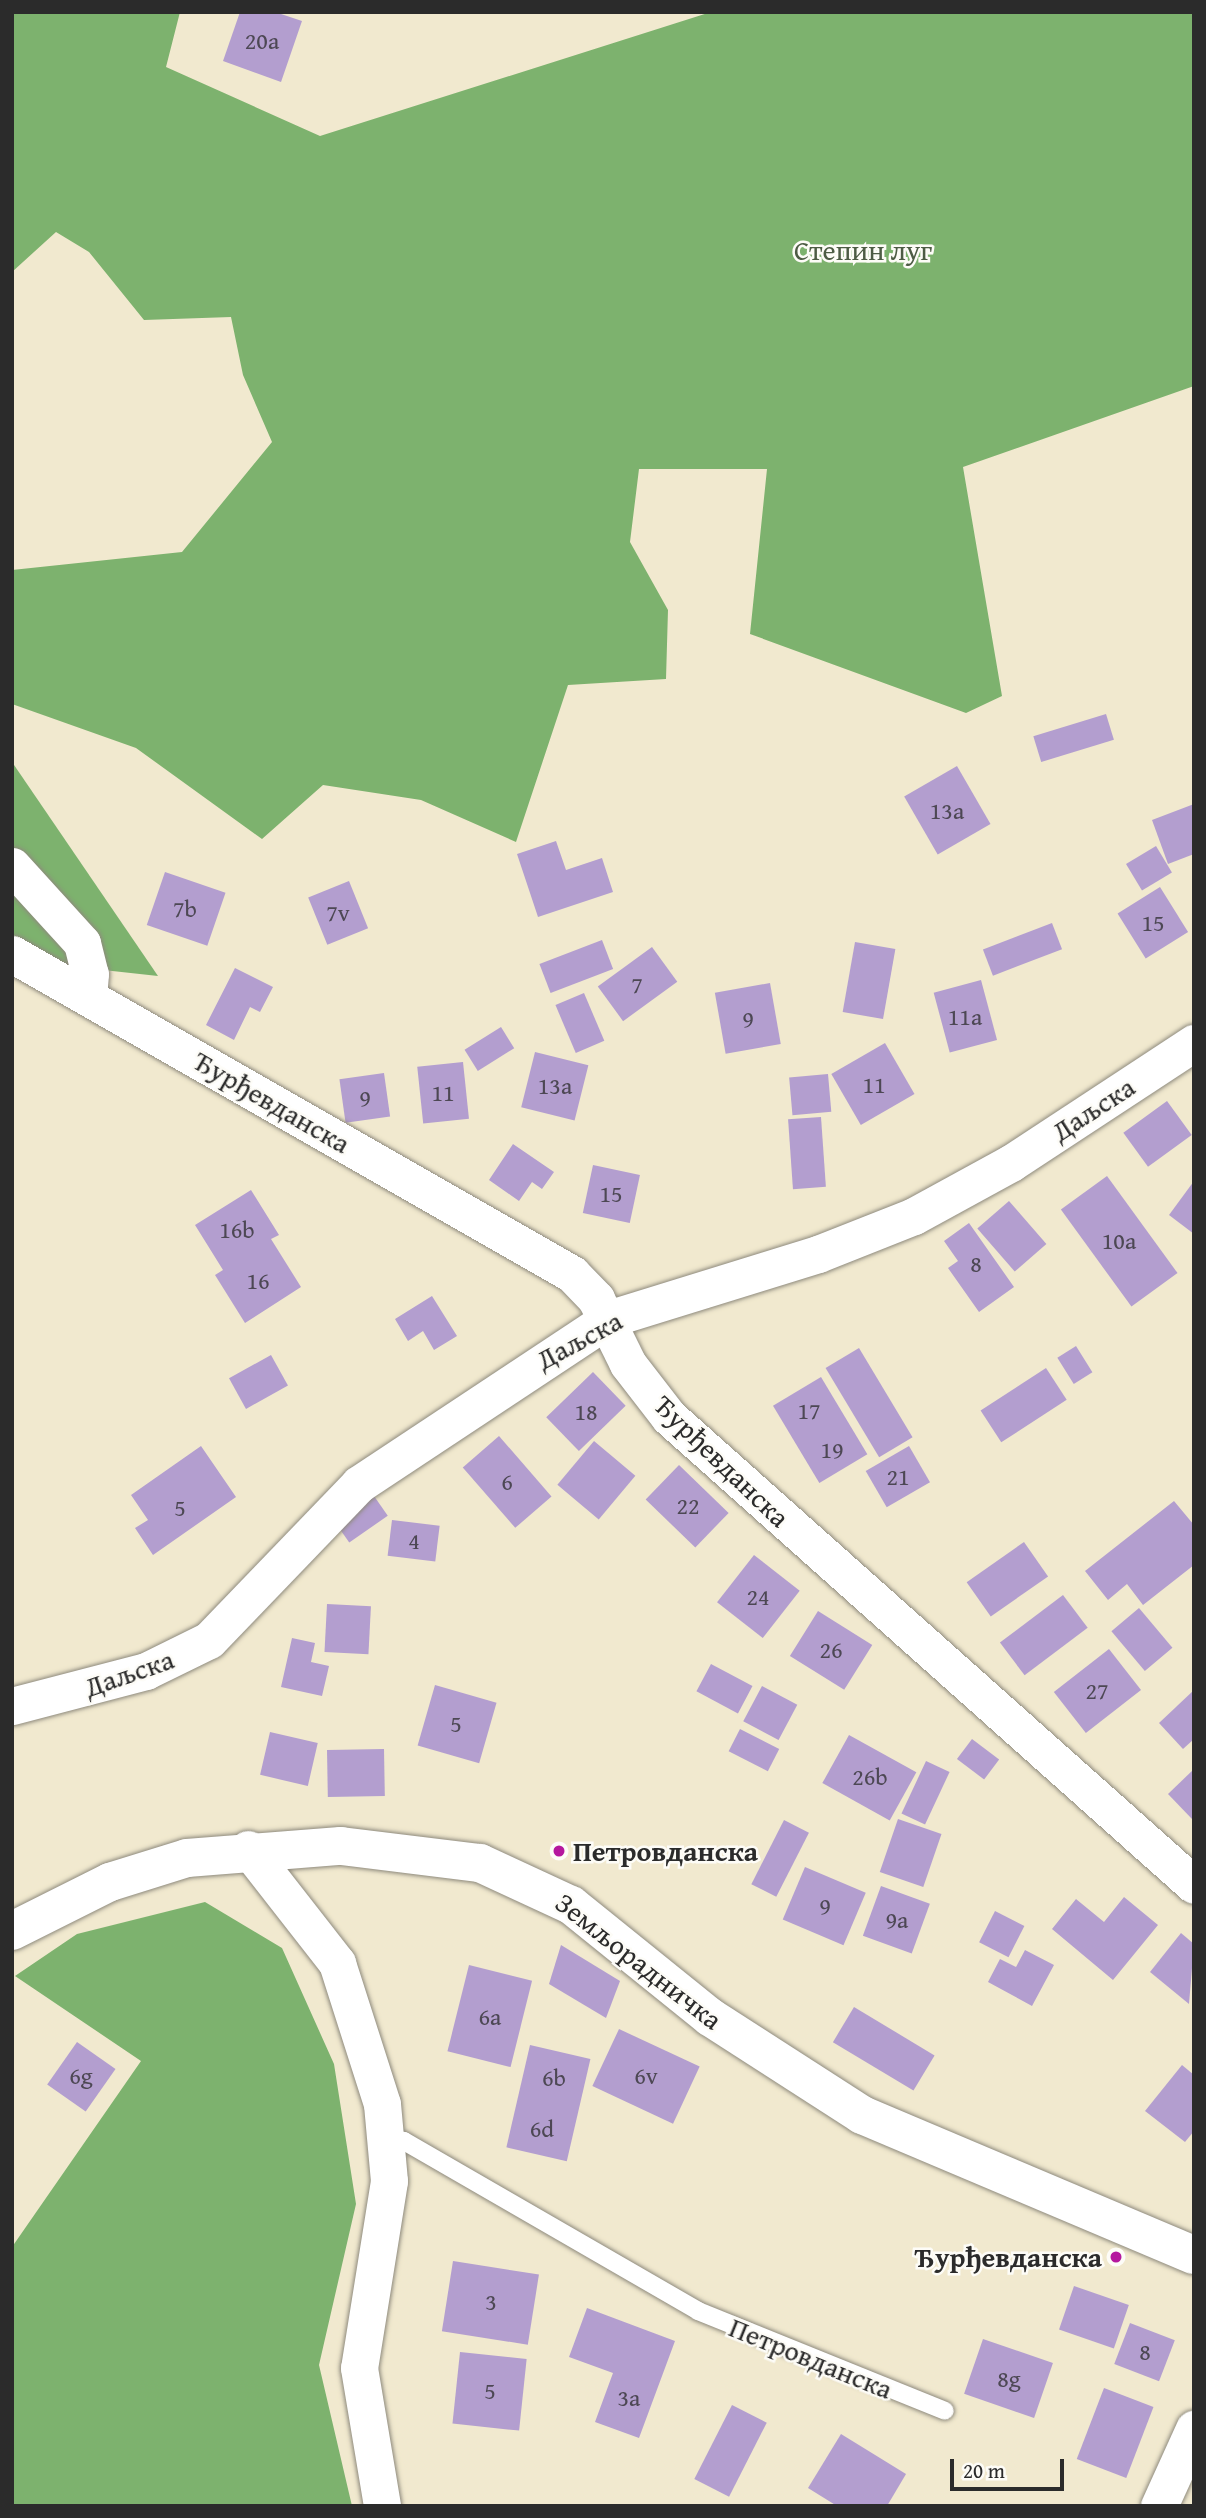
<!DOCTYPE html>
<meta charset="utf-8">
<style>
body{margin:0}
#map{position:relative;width:1206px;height:2518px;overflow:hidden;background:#f1e9cf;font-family:"Gentium Book Plus",serif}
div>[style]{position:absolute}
.forest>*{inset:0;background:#7db26e}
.building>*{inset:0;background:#b39ecf;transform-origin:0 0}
.roads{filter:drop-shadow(0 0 2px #8e8a7d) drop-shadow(0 0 2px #8e8a7d)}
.service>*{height:18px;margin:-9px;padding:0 9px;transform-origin:9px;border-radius:9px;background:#fff}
.minor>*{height:37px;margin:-18.5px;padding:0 18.5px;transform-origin:18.5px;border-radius:18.5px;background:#fff}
.tertiary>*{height:38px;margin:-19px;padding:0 19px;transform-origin:19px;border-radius:19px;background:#fff}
.dots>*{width:19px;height:19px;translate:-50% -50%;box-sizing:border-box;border:4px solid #fdfcf7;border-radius:50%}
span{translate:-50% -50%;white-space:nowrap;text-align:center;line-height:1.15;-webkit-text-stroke:5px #fdfcf7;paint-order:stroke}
.number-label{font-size:24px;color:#4d4854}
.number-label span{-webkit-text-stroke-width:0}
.park-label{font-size:28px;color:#4d5c44}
.street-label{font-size:28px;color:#2b2b2b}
.poi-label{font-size:28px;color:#2b2b2b;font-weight:700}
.left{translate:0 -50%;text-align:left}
.right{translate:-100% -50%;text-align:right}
.frame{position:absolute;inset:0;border:14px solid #2b2b2b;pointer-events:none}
.scale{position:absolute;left:950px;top:2459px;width:114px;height:32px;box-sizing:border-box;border:4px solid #2b2b2b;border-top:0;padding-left:9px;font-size:21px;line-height:24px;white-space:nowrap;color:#2b2b2b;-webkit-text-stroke:5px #fdfcf7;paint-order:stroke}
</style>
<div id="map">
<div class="forest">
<div style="clip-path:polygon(12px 12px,180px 12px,166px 67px,320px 136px,711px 12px,1194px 12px,1194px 386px,963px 467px,1002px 696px,966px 713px,750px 634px,767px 469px,639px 469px,630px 542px,668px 610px,666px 679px,568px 685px,516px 842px,421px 800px,323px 785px,262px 839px,136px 748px,12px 704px,12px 570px,182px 552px,272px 442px,243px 375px,231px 317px,144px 320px,89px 252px,56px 232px,12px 272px)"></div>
<div style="clip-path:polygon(12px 762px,158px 976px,12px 960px)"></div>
<div style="clip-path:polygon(205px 1902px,282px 1948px,334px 2064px,356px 2204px,319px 2365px,352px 2506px,12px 2506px,12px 2247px,141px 2061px,15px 1976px,77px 1934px)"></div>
</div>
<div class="building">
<div style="clip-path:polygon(240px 12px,275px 12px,302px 21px,281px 82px,223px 61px)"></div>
<div style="left:1106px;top:714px;width:27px;height:76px;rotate:73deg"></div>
<div style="left:957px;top:766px;width:67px;height:61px;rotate:60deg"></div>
<div style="clip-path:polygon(1194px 804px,1194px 854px,1168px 864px,1152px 820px)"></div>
<div style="clip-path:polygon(556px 841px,566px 870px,602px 858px,613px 892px,538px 917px,517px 854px)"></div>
<div style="left:1156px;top:846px;width:31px;height:35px;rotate:59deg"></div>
<div style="left:165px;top:872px;width:64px;height:56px;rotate:19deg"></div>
<div style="left:349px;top:881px;width:51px;height:44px;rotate:68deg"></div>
<div style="left:1160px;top:887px;width:53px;height:50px;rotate:58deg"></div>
<div style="left:1052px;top:923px;width:28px;height:74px;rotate:69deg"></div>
<div style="left:602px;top:940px;width:31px;height:67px;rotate:69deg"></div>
<div style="left:855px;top:942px;width:41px;height:71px;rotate:10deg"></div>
<div style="left:652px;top:947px;width:43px;height:67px;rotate:54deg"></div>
<div style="clip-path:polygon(235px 968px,273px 987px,260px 1012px,250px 1007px,234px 1040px,206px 1025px)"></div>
<div style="left:981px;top:980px;width:62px;height:49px;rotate:75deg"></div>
<div style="left:770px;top:983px;width:62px;height:56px;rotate:80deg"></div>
<div style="left:584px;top:993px;width:52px;height:31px;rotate:67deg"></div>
<div style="left:501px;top:1027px;width:25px;height:43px;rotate:58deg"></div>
<div style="left:885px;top:1043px;width:59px;height:62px;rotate:60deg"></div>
<div style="left:535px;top:1052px;width:55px;height:57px;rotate:14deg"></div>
<div style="left:463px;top:1062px;width:57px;height:46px;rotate:84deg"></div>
<div style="left:384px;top:1073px;width:44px;height:45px;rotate:82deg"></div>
<div style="left:828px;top:1074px;width:38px;height:39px;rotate:85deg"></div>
<div style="left:1167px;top:1101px;width:42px;height:54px;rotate:54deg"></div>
<div style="left:821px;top:1117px;width:70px;height:33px;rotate:86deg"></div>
<div style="clip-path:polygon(513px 1144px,554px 1172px,542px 1189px,532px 1182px,519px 1201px,489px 1180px)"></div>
<div style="left:593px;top:1165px;width:48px;height:49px;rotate:12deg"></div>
<div style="left:1107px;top:1176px;width:120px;height:57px;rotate:54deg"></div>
<div style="clip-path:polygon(1194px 1181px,1194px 1234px,1169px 1215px)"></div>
<div style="clip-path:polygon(251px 1190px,279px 1235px,271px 1239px,301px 1287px,245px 1323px,215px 1275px,223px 1270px,195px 1225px)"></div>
<div style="left:1009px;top:1201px;width:57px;height:42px;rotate:49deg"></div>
<div style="clip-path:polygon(969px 1223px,1014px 1287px,979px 1312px,948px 1268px,958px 1261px,944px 1241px)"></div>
<div style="clip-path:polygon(432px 1296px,457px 1336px,434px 1350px,423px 1331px,408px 1341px,395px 1319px)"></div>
<div style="left:1076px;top:1346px;width:31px;height:22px;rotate:58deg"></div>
<div style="left:859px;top:1348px;width:104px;height:39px;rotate:59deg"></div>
<div style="left:271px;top:1355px;width:35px;height:48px;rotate:61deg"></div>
<div style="left:1046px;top:1368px;width:38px;height:78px;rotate:57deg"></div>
<div style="left:593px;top:1372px;width:47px;height:65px;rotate:46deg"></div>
<div style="left:821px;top:1377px;width:90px;height:56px;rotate:59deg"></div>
<div style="left:499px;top:1436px;width:80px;height:48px;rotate:49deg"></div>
<div style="left:594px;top:1441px;width:54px;height:57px;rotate:40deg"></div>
<div style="clip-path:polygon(201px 1446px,236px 1497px,153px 1555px,135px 1528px,148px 1520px,131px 1495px)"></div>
<div style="left:909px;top:1446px;width:42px;height:50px;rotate:60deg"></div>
<div style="left:679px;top:1465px;width:69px;height:48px;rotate:44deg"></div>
<div style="left:374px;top:1496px;width:24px;height:47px;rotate:55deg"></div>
<div style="clip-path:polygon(1174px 1501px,1194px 1525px,1194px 1565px,1143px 1605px,1127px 1584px,1108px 1600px,1085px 1571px)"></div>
<div style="left:392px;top:1520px;width:48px;height:36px;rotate:7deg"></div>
<div style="left:1024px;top:1542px;width:42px;height:70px;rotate:55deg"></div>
<div style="left:754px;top:1555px;width:58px;height:60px;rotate:38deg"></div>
<div style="left:1063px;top:1595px;width:41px;height:79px;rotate:53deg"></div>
<div style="left:327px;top:1604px;width:44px;height:48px;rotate:3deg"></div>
<div style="left:1139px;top:1608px;width:52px;height:36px;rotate:50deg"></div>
<div style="left:818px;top:1611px;width:64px;height:53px;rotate:32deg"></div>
<div style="clip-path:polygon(292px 1638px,315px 1643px,311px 1662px,329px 1666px,322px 1696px,281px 1687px)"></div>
<div style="left:1109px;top:1649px;width:52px;height:70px;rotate:52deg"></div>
<div style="left:711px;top:1664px;width:47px;height:31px;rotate:28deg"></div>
<div style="left:435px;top:1685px;width:64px;height:63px;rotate:16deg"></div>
<div style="left:762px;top:1686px;width:40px;height:40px;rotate:28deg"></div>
<div style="clip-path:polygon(1194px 1690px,1194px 1739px,1183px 1749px,1159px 1723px)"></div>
<div style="left:740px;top:1729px;width:44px;height:25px;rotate:27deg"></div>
<div style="left:270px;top:1732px;width:49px;height:44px;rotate:13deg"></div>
<div style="left:849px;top:1735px;width:77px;height:55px;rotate:29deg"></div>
<div style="left:972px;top:1739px;width:34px;height:25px;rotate:37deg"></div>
<div style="left:384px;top:1749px;width:47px;height:57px;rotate:89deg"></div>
<div style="left:926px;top:1761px;width:26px;height:58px;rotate:25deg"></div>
<div style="clip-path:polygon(1194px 1769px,1194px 1818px,1192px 1819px,1168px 1794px)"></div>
<div style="left:898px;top:1819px;width:46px;height:56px;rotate:19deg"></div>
<div style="left:784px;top:1820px;width:28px;height:72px;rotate:27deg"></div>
<div style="left:805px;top:1867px;width:66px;height:57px;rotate:23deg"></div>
<div style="left:881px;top:1886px;width:52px;height:53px;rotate:20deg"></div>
<div style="clip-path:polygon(1124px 1897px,1158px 1925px,1113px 1980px,1052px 1929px,1076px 1899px,1104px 1922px)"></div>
<div style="left:995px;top:1911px;width:33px;height:35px;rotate:27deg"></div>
<div style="clip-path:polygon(1181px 1933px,1194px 1944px,1189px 2004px,1150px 1972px)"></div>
<div style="clip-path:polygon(561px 1945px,620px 1981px,606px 2018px,549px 1984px)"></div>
<div style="clip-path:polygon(1025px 1950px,1054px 1965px,1032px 2006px,988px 1982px,1000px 1959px,1016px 1967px)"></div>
<div style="left:469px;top:1965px;width:65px;height:89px;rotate:14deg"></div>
<div style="left:854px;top:2007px;width:94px;height:41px;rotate:31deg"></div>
<div style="left:619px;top:2029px;width:89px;height:63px;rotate:25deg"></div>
<div style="left:77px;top:2042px;width:47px;height:52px;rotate:35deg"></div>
<div style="left:530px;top:2045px;width:62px;height:105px;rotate:13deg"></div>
<div style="clip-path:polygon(1182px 2065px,1194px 2075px,1194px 2131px,1185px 2142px,1145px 2111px)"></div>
<div style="left:453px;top:2261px;width:87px;height:71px;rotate:9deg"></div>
<div style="left:1074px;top:2286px;width:58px;height:46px;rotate:19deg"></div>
<div style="clip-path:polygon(587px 2308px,675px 2341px,639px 2438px,595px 2422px,613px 2373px,569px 2357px)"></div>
<div style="left:1130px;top:2323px;width:48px;height:44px;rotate:21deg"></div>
<div style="left:983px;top:2339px;width:74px;height:58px;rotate:19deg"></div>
<div style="left:460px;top:2352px;width:67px;height:72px;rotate:6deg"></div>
<div style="left:1104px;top:2388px;width:53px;height:76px;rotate:21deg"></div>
<div style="left:732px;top:2405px;width:39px;height:83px;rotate:27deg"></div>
<div style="clip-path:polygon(841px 2434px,906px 2474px,887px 2506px,837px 2506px,808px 2488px)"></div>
</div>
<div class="roads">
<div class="service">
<div style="left:386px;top:2138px;width:18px;rotate:9deg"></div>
<div style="left:404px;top:2141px;width:340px;rotate:30deg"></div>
<div style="left:698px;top:2311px;width:266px;rotate:22deg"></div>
</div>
<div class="minor">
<div style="left:12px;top:866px;width:104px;rotate:47.7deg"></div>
<div style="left:82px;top:943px;width:32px;rotate:76deg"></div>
<div style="left:90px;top:974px;width:23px;rotate:95deg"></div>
<div style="left:12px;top:954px;width:645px;rotate:29.74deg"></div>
<div style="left:572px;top:1274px;width:35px;rotate:46deg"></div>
<div style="left:596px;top:1299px;width:72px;rotate:63.8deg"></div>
<div style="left:628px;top:1364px;width:67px;rotate:52.3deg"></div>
<div style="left:669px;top:1417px;width:703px;rotate:41.71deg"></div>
<div style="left:12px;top:1706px;width:138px;rotate:-14.6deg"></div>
<div style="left:146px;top:1671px;width:70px;rotate:-26.2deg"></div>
<div style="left:209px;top:1640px;width:216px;rotate:-46.1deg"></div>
<div style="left:359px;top:1484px;width:299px;rotate:-33.5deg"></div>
<div style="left:608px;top:1319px;width:220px;rotate:-17.2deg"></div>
<div style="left:818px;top:1254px;width:103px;rotate:-21.6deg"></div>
<div style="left:914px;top:1216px;width:111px;rotate:-28.7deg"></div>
<div style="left:1011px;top:1163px;width:219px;rotate:-33.3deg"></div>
<div style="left:248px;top:1849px;width:145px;rotate:52deg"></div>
<div style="left:337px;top:1963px;width:148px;rotate:72.3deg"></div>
<div style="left:382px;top:2104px;width:77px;rotate:84.8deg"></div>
<div style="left:389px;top:2181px;width:189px;rotate:99.1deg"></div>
<div style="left:359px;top:2368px;width:140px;rotate:80.5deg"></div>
<div style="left:1159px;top:2506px;width:85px;rotate:-65.6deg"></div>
</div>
<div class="tertiary">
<div style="left:12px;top:1931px;width:110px;rotate:-26.6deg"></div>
<div style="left:110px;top:1882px;width:81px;rotate:-17.3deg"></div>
<div style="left:187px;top:1858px;width:154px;rotate:-4.5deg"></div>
<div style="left:341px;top:1846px;width:140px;rotate:7deg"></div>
<div style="left:480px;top:1863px;width:100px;rotate:24.8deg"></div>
<div style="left:571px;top:1905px;width:179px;rotate:38.9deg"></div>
<div style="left:710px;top:2017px;width:181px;rotate:32.8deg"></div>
<div style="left:862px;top:2115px;width:360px;rotate:22.9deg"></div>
</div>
</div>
<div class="dots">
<div style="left:559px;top:1851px;background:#b5179e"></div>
<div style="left:1116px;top:2257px;background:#b5179e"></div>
</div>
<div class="number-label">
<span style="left:262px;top:41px">20a</span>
<span style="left:947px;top:811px">13a</span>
<span style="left:185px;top:909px">7b</span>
<span style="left:338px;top:913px">7v</span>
<span style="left:1153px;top:923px">15</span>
<span style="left:637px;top:985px">7</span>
<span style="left:965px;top:1017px">11a</span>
<span style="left:748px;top:1019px">9</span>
<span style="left:874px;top:1085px">11</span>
<span style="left:555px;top:1086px">13a</span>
<span style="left:443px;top:1093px">11</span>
<span style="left:365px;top:1098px">9</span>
<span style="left:611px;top:1194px">15</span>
<span style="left:237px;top:1230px">16b</span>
<span style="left:1119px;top:1241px">10a</span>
<span style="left:976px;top:1264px">8</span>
<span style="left:258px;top:1281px">16</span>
<span style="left:809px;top:1411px">17</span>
<span style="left:586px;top:1412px">18</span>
<span style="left:832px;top:1450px">19</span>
<span style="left:898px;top:1477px">21</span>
<span style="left:507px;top:1482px">6</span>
<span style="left:688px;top:1506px">22</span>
<span style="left:180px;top:1508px">5</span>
<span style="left:414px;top:1541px">4</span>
<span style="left:758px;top:1597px">24</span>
<span style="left:831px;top:1650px">26</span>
<span style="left:1097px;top:1691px">27</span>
<span style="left:456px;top:1724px">5</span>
<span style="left:870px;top:1777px">26b</span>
<span style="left:825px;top:1906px">9</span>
<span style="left:897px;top:1920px">9a</span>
<span style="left:490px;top:2017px">6a</span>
<span style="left:81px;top:2076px">6g</span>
<span style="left:646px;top:2076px">6v</span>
<span style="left:554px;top:2078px">6b</span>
<span style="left:542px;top:2129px">6d</span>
<span style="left:491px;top:2302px">3</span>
<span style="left:1145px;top:2352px">8</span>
<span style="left:1009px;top:2379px">8g</span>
<span style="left:490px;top:2391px">5</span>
<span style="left:629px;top:2398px">3a</span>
</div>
<div class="park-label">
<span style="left:863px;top:250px">Степин луг</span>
</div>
<div class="street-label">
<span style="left:272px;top:1102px;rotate:30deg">Ђурђевданска</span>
<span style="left:1093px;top:1109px;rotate:-33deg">Даљска</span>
<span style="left:579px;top:1340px;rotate:-28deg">Даљска</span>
<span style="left:722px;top:1461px;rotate:44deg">Ђурђевданска</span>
<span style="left:129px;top:1673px;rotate:-19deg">Даљска</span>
<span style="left:639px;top:1961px;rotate:38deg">Земљорадничка</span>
<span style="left:811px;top:2358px;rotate:22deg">Петровданска</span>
</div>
<div class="poi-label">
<span class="left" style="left:573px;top:1851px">Петровданска</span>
<span class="right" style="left:1102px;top:2257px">Ђурђевданска</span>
</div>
<div class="frame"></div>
<div class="scale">20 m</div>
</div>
